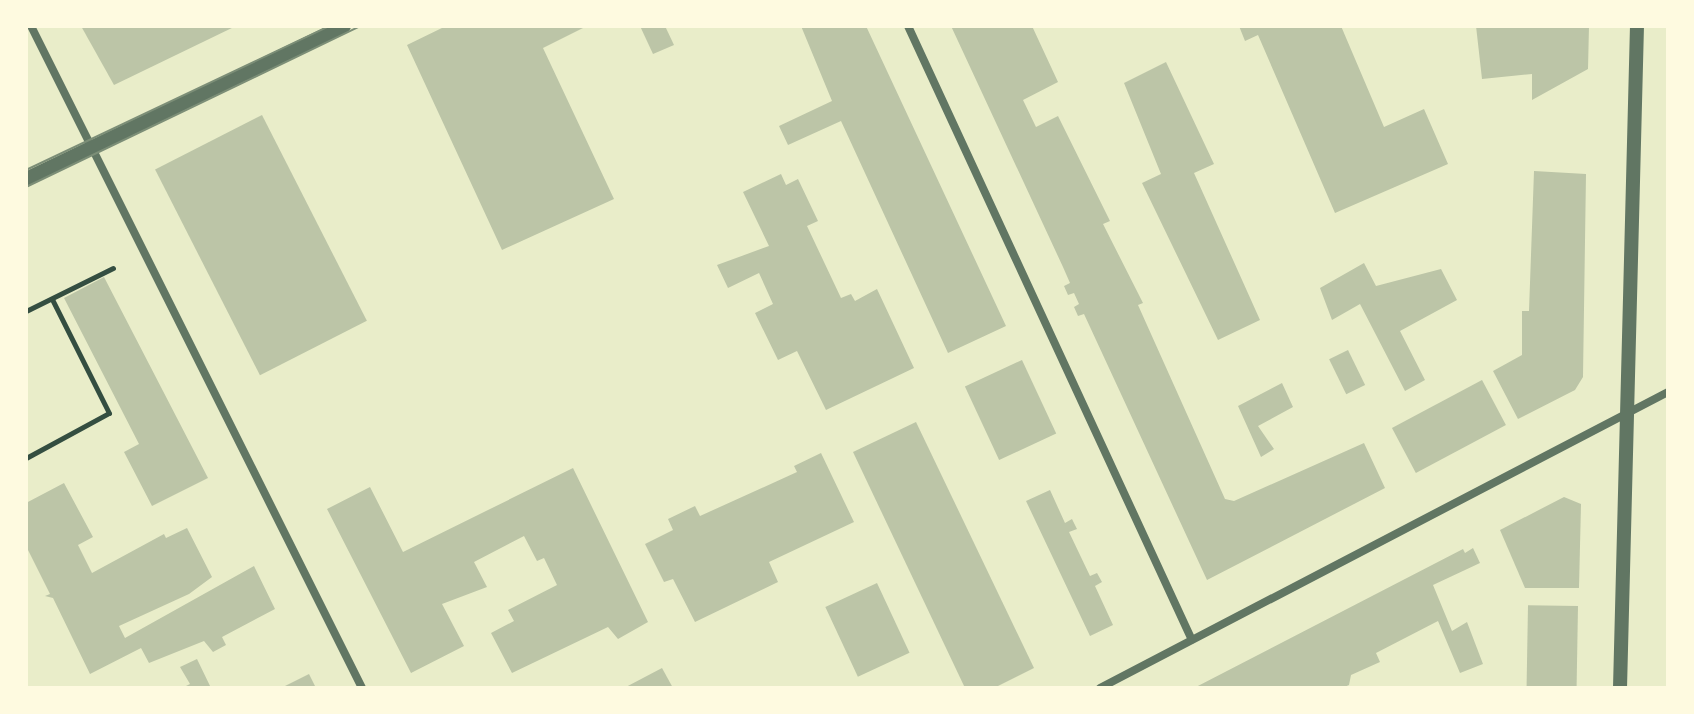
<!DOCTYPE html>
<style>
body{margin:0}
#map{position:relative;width:1694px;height:714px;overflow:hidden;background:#e9edc9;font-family:Montserrat,sans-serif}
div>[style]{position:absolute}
.building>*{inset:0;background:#bcc5a7;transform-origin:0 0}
.path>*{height:5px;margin:-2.5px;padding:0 2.5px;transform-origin:2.5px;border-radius:2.5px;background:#344e41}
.minor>*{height:8px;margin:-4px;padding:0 4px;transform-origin:4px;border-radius:4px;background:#617663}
.tertiary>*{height:14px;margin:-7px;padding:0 7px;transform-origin:7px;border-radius:7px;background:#617663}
.tram>*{height:2px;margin:-1px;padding:0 1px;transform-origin:1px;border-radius:1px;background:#7c8e77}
span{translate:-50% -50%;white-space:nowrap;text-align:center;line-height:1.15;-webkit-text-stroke:6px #fefae0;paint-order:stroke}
.frame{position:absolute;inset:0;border:28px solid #fefae0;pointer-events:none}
</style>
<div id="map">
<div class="building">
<div style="clip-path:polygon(81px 26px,236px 26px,114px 85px)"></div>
<div style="clip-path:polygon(446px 26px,587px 26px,543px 48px,614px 199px,502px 250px,407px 45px)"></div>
<div style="clip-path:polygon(640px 26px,665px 26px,674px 45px,653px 54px)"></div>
<div style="clip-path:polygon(801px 26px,866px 26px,1006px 326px,948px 353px,841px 121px,788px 145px,779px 126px,832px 101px)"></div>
<div style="clip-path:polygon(951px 26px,1032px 26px,1058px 82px,1023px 100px,1036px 127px,1058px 116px,1110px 221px,1103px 224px,1143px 303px,1138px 305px,1225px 499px,1234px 501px,1364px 443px,1385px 488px,1207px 580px,1084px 314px,1078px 316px,1074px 307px,1079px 304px,1074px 293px,1068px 295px,1064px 286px,1070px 283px,1063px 267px)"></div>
<div style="clip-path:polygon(1239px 26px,1341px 26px,1384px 127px,1424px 109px,1448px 164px,1335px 213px,1258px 35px,1245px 41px)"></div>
<div style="clip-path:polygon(1476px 26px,1589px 26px,1588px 69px,1532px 100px,1532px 74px,1482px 79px)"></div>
<div style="clip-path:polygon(1166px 62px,1214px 164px,1194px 173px,1260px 320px,1218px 340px,1142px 183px,1161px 174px,1124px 83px)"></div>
<div style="left:262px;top:115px;width:231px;height:120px;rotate:63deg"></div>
<div style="clip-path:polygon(1534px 171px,1586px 174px,1583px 377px,1575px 390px,1518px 419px,1493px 371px,1522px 355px,1522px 311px,1529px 311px)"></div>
<div style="clip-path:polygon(781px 174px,786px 185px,798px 179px,818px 221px,807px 226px,841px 298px,851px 294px,855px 301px,877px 289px,914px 368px,826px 410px,797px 351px,778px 360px,755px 313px,773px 304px,759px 273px,728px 288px,717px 265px,769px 246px,743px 192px)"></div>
<div style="clip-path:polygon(1364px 263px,1376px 286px,1441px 269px,1457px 300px,1400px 331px,1425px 380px,1405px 391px,1360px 304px,1332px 320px,1320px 288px)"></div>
<div style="clip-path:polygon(104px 277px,208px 478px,152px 506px,124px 452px,139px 444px,64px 298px)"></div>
<div style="left:1348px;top:350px;width:39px;height:21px;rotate:64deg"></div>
<div style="left:1022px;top:360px;width:81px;height:63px;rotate:65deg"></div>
<div style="left:1482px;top:380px;width:51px;height:102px;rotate:62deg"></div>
<div style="clip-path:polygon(1282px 383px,1293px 407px,1258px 426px,1274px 449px,1261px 457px,1238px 406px)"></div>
<div style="clip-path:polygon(916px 422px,1034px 668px,994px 688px,965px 688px,853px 452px)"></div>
<div style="clip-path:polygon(821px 453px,854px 522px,769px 562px,778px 582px,695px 622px,673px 579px,664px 582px,645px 544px,673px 530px,668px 519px,695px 506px,700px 516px,797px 472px,794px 466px)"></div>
<div style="clip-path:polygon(573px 468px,648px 622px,618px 639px,608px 627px,512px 673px,491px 633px,514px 621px,508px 610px,557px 585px,544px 558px,537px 561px,524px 536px,474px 562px,487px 587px,442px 604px,464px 646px,411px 673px,327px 509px,370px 487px,403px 552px)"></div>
<div style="clip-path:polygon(64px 483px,93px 537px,78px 545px,92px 573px,164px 534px,166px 538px,187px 528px,212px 577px,189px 594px,119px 626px,125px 638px,254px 566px,275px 609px,222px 637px,226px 645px,213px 652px,204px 641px,149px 663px,141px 648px,90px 674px,53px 598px,45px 596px,50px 594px,26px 546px,26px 503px)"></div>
<div style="clip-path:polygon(1050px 490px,1065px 523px,1072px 519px,1077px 529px,1069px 532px,1090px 576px,1097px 573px,1102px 582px,1095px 586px,1113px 625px,1090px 636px,1026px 501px)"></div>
<div style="clip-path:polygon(1564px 497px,1581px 504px,1579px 588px,1525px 588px,1500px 530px)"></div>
<div style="clip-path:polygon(1473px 548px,1480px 563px,1433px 585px,1452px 631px,1467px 622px,1483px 664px,1460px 673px,1438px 621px,1376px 653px,1380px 662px,1351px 675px,1349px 685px,1342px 688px,1194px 688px,1463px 549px,1465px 553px)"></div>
<div style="left:877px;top:583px;width:77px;height:57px;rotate:65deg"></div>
<div style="left:1578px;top:606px;width:82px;height:50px;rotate:91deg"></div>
<div style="clip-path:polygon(197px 659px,211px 688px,182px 688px,190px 684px,180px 667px)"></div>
<div style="clip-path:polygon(662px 668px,673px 688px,624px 688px)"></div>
<div style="clip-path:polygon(309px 674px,316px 688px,281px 688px)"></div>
</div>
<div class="path">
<div style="left:26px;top:311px;width:97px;rotate:-26.3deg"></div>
<div style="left:26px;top:458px;width:94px;rotate:-28.5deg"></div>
<div style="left:109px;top:413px;width:127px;rotate:-116.6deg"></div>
</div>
<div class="minor">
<div style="left:31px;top:26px;width:740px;rotate:63.43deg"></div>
<div style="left:908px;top:26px;width:676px;rotate:65.18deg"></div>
<div style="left:1100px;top:688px;width:640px;rotate:-27.53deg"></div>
</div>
<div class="tertiary">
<div style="left:26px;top:179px;width:353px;rotate:-25.7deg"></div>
<div style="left:1620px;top:688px;width:662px;rotate:-88.53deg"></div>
</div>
<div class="tram">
<div style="left:26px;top:170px;width:335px;rotate:-25.4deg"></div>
<div style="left:26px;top:187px;width:372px;rotate:-25.7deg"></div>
</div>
<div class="frame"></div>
</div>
